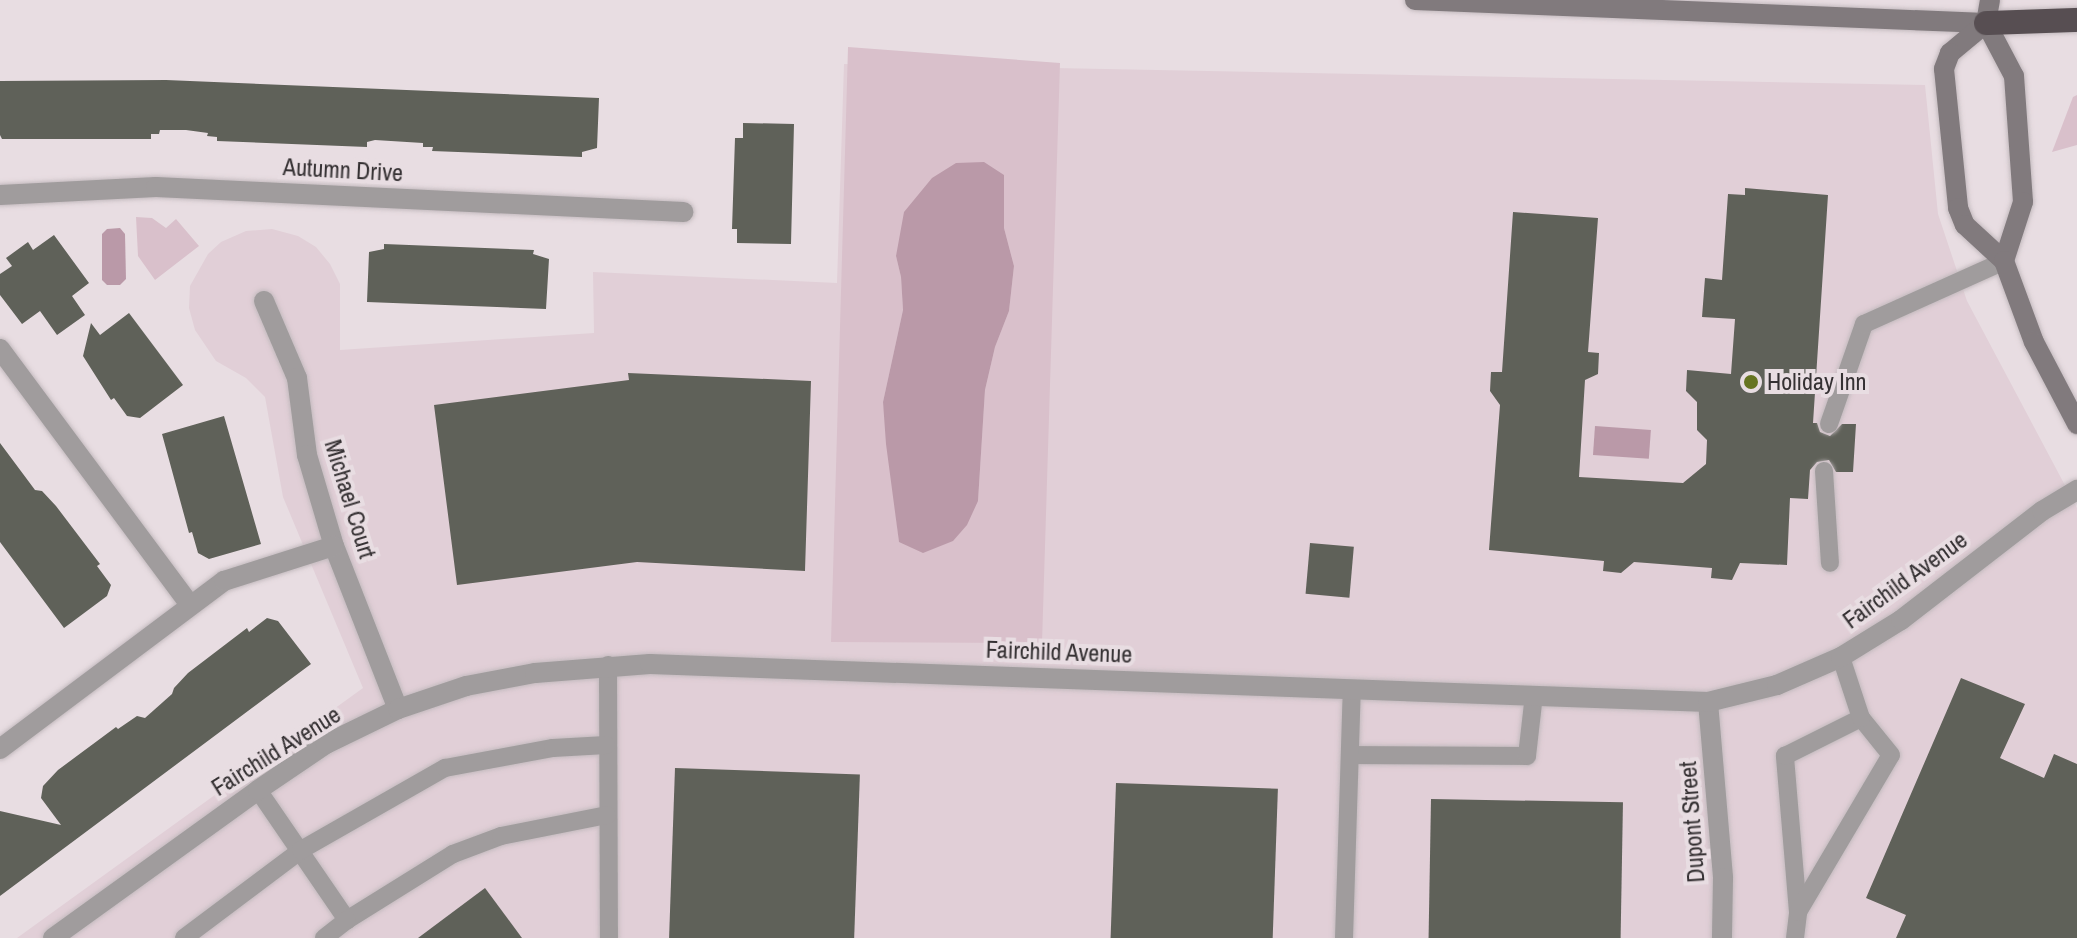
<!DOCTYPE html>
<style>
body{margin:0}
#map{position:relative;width:2077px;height:938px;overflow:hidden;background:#e8dde2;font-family:"Archivo Narrow",sans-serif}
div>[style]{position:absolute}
.built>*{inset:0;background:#e1cfd7}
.green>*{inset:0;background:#d9c0cb}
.water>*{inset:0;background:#ba99a8;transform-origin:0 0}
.building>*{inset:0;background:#5f6159;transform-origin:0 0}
.roads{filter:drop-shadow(0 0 2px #c4bbbf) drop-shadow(0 0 2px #c4bbbf)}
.service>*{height:18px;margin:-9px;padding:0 9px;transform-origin:9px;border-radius:9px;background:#a09c9d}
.minor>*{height:20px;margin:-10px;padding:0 10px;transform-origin:10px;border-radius:10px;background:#a09c9d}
.secondary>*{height:20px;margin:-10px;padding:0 10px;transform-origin:10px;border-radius:10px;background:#817a7d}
.motorway>*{height:24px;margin:-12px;padding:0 12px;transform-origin:12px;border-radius:12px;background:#574e52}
.dots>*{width:22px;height:22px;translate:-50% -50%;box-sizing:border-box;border:4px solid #e8dde2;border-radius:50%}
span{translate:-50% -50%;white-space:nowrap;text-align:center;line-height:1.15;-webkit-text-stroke:8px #e8dde2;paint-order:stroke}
.street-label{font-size:24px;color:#353133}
.poi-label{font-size:24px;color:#353133}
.left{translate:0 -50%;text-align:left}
</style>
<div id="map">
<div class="built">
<div style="clip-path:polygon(844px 64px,1925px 85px,1938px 214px,1967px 301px,2077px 508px,2077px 938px,17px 938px,363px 688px,283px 497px,265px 397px,246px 378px,216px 361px,195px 330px,189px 308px,190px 286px,208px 254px,221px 242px,246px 231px,272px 229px,298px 236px,316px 247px,330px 264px,340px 284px,340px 350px,594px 333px,593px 272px,837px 283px)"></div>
</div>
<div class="green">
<div style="clip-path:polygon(evenodd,848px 47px,1060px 63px,1042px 643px,831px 642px,848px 47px,1004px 175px,1004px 228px,1014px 266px,1009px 311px,995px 347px,985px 390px,978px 501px,899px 542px,883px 402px,903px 310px,901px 277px,896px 256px,1004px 175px)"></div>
<div style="clip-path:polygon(2077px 95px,2077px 145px,2052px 152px,2073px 97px)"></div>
<div style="clip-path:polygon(136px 217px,152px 218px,166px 228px,176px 219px,199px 246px,155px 280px,138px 256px)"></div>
</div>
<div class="water">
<div style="clip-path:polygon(984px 162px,1004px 175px,1004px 228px,1014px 266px,1009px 311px,995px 347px,985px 390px,978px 501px,967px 525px,953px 541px,923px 553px,899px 542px,886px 444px,883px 402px,903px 310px,901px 277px,896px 256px,904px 212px,932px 178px,956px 163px)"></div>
<div style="clip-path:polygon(120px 228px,125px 234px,126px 279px,120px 285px,107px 285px,102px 280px,102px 234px,107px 229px)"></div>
<div style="left:1595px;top:426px;width:56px;height:29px;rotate:4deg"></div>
</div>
<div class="building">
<div style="clip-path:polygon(166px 80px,599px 98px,597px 148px,582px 152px,582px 157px,432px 151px,433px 147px,423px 147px,423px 143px,375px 140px,367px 142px,367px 147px,217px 141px,217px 137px,207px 136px,208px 133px,186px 130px,160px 130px,159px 134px,151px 134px,151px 139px,2px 139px,0 135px,0 81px)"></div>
<div style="clip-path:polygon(743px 123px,794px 124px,791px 244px,737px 243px,737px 229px,732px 229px,735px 138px,743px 138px)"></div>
<div style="clip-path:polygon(1745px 188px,1828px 195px,1813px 423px,1817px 423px,1820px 432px,1830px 436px,1842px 424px,1856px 424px,1853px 472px,1836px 472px,1829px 460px,1817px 462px,1810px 470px,1808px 499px,1790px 498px,1787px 565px,1740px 563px,1732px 580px,1711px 578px,1712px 568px,1634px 562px,1621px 573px,1603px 571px,1604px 561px,1489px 550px,1500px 405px,1490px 391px,1491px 372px,1502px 372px,1513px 212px,1598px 218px,1588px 352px,1599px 353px,1598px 374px,1585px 380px,1579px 477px,1683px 483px,1706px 464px,1707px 440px,1697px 430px,1697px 402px,1686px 391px,1687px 370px,1731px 374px,1735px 319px,1702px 317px,1705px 278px,1722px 280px,1728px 194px,1745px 195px)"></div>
<div style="clip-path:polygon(54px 235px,89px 283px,72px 296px,85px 315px,57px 335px,40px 311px,22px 324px,0 295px,0 274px,12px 266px,6px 258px,28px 242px,33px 250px)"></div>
<div style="clip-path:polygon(384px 244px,534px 250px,533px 254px,549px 259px,546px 309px,367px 302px,369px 252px,384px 249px)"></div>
<div style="clip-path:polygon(129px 313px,183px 385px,140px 418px,127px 416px,114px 398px,111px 400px,83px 356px,91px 323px,100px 335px)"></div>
<div style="clip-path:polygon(628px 373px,811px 381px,805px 571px,637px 562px,457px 585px,434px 405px,629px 380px)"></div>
<div style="clip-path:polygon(224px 416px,261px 544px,209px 559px,198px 553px,192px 532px,189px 533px,162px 434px)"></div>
<div style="clip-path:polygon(0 443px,35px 490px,42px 491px,56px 506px,100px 564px,97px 566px,111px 585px,107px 596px,64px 628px,0 542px)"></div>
<div style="left:1310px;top:543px;width:44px;height:51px;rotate:5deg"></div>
<div style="clip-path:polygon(267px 618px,278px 621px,311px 664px,0 896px,0 811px,61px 825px,41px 798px,43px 786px,58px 770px,116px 727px,118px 729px,137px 716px,145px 718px,172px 694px,174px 688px,188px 673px,247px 628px,249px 632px)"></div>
<div style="clip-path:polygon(1961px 678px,2025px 704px,2000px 758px,2044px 778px,2054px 754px,2077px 764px,2077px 938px,1896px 938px,1906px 915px,1866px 898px)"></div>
<div style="left:675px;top:768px;width:185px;height:170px;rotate:2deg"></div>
<div style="left:1116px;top:783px;width:162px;height:155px;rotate:2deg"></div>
<div style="left:1431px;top:799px;width:192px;height:139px;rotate:1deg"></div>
<div style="clip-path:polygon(485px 888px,522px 938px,418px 938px)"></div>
</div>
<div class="roads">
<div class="service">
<div style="left:1829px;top:424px;width:106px;rotate:-70.7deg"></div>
<div style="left:1864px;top:324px;width:154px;rotate:-24.2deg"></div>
<div style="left:1824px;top:471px;width:92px;rotate:86.3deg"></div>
<div style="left:608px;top:665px;width:273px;rotate:89.8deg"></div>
<div style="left:1350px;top:755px;width:177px;rotate:0.3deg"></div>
<div style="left:1527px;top:756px;width:61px;rotate:-83.5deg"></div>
<div style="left:258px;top:790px;width:158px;rotate:55.6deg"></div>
<div style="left:347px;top:920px;width:125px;rotate:-31.9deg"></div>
<div style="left:453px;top:854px;width:51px;rotate:-20.6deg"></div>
<div style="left:501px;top:836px;width:108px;rotate:-11.2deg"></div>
<div style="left:1798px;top:912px;width:157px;rotate:-94.8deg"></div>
<div style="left:1785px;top:756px;width:85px;rotate:-26.6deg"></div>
<div style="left:184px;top:938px;width:146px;rotate:-36.9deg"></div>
<div style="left:301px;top:850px;width:166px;rotate:-29.7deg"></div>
<div style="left:445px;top:768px;width:110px;rotate:-10.5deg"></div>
<div style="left:553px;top:748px;width:53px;rotate:-3.2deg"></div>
<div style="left:324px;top:938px;width:29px;rotate:-38deg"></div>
<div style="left:1344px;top:938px;width:249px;rotate:-88.2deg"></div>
<div style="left:1795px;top:938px;width:26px;rotate:-83deg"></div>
<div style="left:1798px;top:912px;width:182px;rotate:-59.4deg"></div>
<div style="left:1891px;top:755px;width:48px;rotate:-129deg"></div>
<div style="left:1861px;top:718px;width:64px;rotate:-108.2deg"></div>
</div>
<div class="minor">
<div style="left:0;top:195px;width:156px;rotate:-2.9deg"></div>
<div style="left:156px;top:187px;width:528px;rotate:2.72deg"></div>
<div style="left:264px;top:301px;width:84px;rotate:66.8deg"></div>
<div style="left:297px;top:378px;width:78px;rotate:82.6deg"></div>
<div style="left:307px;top:455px;width:95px;rotate:73.5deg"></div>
<div style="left:334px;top:546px;width:175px;rotate:68.6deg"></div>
<div style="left:0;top:349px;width:319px;rotate:53.4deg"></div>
<div style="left:1708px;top:702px;width:177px;rotate:85.1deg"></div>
<div style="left:1723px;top:878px;width:60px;rotate:91deg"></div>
<div style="left:0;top:749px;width:280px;rotate:-36.9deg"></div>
<div style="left:224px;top:581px;width:115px;rotate:-17.7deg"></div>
<div style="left:53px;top:938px;width:253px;rotate:-35.8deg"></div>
<div style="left:258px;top:790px;width:82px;rotate:-34.1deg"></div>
<div style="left:326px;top:744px;width:80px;rotate:-25.9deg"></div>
<div style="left:398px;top:709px;width:72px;rotate:-18.7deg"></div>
<div style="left:466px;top:686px;width:70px;rotate:-10.7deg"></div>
<div style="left:535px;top:673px;width:115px;rotate:-4.5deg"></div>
<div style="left:650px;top:664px;width:1059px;rotate:2.06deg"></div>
<div style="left:1708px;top:702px;width:71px;rotate:-13.8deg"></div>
<div style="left:1777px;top:685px;width:70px;rotate:-23.6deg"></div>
<div style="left:1841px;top:657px;width:70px;rotate:-31.7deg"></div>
<div style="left:1901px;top:620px;width:178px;rotate:-37.7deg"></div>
<div style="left:2042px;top:511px;width:41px;rotate:-31deg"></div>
</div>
<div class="secondary">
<div style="left:1415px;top:0;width:571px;rotate:2.31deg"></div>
<div style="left:1990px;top:0;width:23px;rotate:100deg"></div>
<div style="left:1986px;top:23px;width:60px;rotate:62.2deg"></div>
<div style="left:2014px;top:76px;width:126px;rotate:85.9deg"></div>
<div style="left:2023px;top:202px;width:62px;rotate:107.9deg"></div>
<div style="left:1986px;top:23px;width:47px;rotate:140.2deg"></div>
<div style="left:1950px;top:53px;width:17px;rotate:111deg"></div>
<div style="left:1944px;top:69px;width:140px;rotate:84.2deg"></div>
<div style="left:1958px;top:208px;width:18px;rotate:68deg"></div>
<div style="left:1965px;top:225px;width:53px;rotate:42.7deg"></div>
<div style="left:2004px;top:261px;width:86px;rotate:69.7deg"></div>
<div style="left:2034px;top:342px;width:93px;rotate:62.3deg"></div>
</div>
<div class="motorway">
<div style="left:1986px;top:23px;width:91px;rotate:-1.9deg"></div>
</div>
</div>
<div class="dots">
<div style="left:1751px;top:382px;background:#667421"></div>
</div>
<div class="street-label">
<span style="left:343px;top:170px;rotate:3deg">Autumn Drive</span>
<span style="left:350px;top:499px;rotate:73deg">Michael Court</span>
<span style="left:1905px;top:580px;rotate:-36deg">Fairchild Avenue</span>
<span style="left:1059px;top:652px;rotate:2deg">Fairchild Avenue</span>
<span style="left:276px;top:751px;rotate:-32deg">Fairchild Avenue</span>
<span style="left:1692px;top:822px;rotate:-94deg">Dupont Street</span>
</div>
<div class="poi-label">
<span class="left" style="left:1767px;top:382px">Holiday Inn</span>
</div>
</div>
